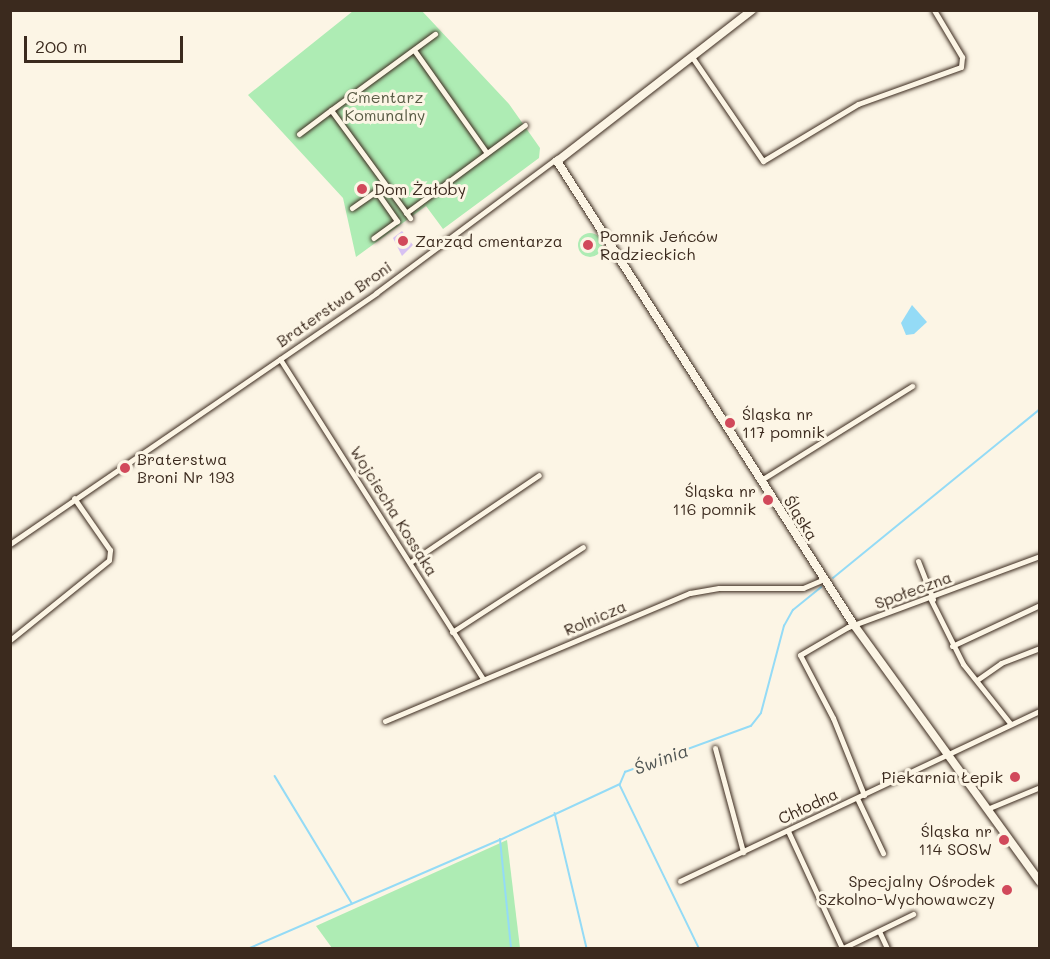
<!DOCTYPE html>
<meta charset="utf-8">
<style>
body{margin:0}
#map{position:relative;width:1050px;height:959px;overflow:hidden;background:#fcf5e5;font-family:Mali,sans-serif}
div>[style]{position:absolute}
.green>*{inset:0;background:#aeecb4}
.round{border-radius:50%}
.water>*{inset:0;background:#94dbf6}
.stream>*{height:1.5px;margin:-0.75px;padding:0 0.75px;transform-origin:0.75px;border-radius:0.75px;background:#94dbf6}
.building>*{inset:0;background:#d7c1f2}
.roads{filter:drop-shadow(0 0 2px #3b2a1e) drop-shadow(0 0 2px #3b2a1e)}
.street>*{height:5px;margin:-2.5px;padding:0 2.5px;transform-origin:2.5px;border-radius:2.5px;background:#fcf5e5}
.secondary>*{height:8px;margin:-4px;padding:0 4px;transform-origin:4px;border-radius:4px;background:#fcf5e5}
.dots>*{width:16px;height:16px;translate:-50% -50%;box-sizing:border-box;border:3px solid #fcf5e5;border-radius:50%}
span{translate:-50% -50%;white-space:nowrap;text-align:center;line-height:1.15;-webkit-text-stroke:6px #fcf5e5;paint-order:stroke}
.park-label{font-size:16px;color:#585a44}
.poi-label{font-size:16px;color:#3b2a1e}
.left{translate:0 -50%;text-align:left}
.right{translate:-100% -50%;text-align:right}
.street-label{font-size:16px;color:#3b2a1e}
.water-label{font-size:18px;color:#515654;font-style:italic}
.frame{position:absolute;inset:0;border:12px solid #3b2a1e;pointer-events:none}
.scale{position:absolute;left:24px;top:36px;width:159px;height:27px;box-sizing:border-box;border:3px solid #3b2a1e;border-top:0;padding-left:8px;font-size:18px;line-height:21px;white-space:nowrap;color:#3b2a1e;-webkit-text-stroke:4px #fcf5e5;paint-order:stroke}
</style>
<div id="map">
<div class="green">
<div style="clip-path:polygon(353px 11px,422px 11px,509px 104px,540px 148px,539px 158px,443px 229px,426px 206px,356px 257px,343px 198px,248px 95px)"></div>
<div class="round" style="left:578px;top:233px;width:24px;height:24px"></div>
<div style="clip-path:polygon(507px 840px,520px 948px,332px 948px,316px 926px)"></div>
</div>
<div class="water">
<div style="clip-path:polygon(912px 305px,927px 322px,914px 334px,906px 335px,901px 323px)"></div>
</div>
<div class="stream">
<div style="left:833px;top:578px;width:267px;rotate:-39.2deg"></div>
<div style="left:275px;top:776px;width:149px;rotate:58.8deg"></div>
<div style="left:620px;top:785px;width:181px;rotate:64.1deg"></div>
<div style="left:555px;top:813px;width:139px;rotate:76.7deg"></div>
<div style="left:250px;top:948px;width:272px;rotate:-23.4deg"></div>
<div style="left:511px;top:948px;width:109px;rotate:-95.8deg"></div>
<div style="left:500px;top:840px;width:132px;rotate:-25deg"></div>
<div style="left:620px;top:784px;width:13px;rotate:-67deg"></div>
<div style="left:625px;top:772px;width:134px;rotate:-20.1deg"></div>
<div style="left:751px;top:726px;width:16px;rotate:-52deg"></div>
<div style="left:761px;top:713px;width:90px;rotate:-75.2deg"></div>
<div style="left:784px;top:626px;width:18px;rotate:-61deg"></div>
<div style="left:793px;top:610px;width:36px;rotate:-39deg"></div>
</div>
<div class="building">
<div style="clip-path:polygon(402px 231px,413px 245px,402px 256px,393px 238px)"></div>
</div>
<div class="roads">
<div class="street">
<div style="left:414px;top:50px;width:126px;rotate:54.7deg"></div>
<div style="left:692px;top:57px;width:126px;rotate:55.7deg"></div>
<div style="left:763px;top:161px;width:111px;rotate:-31deg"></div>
<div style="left:858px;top:104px;width:109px;rotate:-19.8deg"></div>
<div style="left:961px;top:67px;width:10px;rotate:-84deg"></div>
<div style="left:962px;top:57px;width:55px;rotate:-120.8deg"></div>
<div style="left:331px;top:110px;width:129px;rotate:-36.2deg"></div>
<div style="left:299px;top:134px;width:40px;rotate:-37deg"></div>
<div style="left:331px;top:110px;width:134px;rotate:53.8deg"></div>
<div style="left:352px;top:208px;width:29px;rotate:-35deg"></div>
<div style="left:376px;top:191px;width:37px;rotate:55deg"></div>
<div style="left:397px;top:221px;width:29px;rotate:144deg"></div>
<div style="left:406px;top:213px;width:148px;rotate:-36.5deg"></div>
<div style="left:280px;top:359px;width:379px;rotate:57.6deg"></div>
<div style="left:761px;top:480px;width:178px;rotate:-31.9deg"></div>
<div style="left:10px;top:544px;width:444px;rotate:-34.4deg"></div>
<div style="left:376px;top:293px;width:226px;rotate:-36.7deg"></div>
<div style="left:412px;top:561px;width:153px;rotate:-34.1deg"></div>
<div style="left:918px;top:561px;width:41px;rotate:68.5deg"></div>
<div style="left:931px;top:600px;width:72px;rotate:63.4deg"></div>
<div style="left:963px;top:664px;width:75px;rotate:51.5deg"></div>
<div style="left:452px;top:632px;width:156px;rotate:-33deg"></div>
<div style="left:10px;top:640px;width:127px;rotate:-38.9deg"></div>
<div style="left:109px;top:560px;width:10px;rotate:-84deg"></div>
<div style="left:110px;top:550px;width:63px;rotate:-124.7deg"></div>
<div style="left:952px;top:646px;width:97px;rotate:-25deg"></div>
<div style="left:977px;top:680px;width:29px;rotate:-35deg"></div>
<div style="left:1001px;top:663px;width:42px;rotate:-21deg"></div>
<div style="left:385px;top:721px;width:331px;rotate:-22.8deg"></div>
<div style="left:690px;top:593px;width:29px;rotate:-10deg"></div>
<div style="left:719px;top:588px;width:84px"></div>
<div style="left:803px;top:588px;width:23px;rotate:-23deg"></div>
<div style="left:715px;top:748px;width:108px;rotate:74.9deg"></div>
<div style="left:864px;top:795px;width:83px;rotate:-111.9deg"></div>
<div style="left:833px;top:718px;width:71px;rotate:-117.6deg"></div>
<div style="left:800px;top:655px;width:56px;rotate:-30.3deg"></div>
<div style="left:848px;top:627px;width:205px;rotate:-20.3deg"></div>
<div style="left:857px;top:798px;width:61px;rotate:64.7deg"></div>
<div style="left:987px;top:809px;width:57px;rotate:-22.5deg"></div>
<div style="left:788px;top:831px;width:129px;rotate:65.2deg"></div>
<div style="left:680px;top:881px;width:398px;rotate:-25.3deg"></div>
<div style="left:879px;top:931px;width:19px;rotate:65deg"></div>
<div style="left:843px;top:948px;width:78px;rotate:-25.9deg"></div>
</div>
<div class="secondary">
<div style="left:752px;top:10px;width:247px;rotate:142.2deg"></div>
<div style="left:557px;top:161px;width:551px;rotate:57.38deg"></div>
<div style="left:854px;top:625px;width:317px;rotate:54.1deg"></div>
</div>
</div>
<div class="dots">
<div style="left:362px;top:189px;background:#d1495b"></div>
<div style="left:403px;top:241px;background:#d1495b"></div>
<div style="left:588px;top:245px;background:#d1495b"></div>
<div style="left:730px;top:423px;background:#d1495b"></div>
<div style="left:125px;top:468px;background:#d1495b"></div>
<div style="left:768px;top:500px;background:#d1495b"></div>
<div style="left:1015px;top:777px;background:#d1495b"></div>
<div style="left:1004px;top:840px;background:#d1495b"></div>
<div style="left:1007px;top:890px;background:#d1495b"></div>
</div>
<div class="park-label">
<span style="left:385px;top:106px">Cmentarz<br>Komunalny</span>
</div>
<div class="poi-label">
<span class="left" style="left:374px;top:189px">Dom Żałoby</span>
<span class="left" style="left:600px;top:245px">Pomnik Jeńców<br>Radzieckich</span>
<span class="left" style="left:415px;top:241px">Zarząd cmentarza</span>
<span class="left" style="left:742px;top:423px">Śląska nr<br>117 pomnik</span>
<span class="left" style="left:137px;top:468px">Braterstwa<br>Broni Nr 193</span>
<span class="right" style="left:756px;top:500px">Śląska nr<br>116 pomnik</span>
<span class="right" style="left:1003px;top:777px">Piekarnia Łepik</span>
<span class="right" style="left:992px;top:840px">Śląska nr<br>114 SOSW</span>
<span class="right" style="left:995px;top:890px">Specjalny Ośrodek<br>Szkolno-Wychowawczy</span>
</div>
<div class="street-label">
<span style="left:334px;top:304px;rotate:-35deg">Braterstwa Broni</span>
<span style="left:394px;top:511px;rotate:58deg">Wojciecha Kossaka</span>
<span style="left:801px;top:518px;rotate:58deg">Śląska</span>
<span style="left:913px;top:590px;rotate:-20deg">Społeczna</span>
<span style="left:595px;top:618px;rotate:-23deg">Rolnicza</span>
<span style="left:808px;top:806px;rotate:-25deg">Chłodna</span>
</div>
<div class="water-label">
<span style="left:661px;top:759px;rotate:-20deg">Świnia</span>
</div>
<div class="frame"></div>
<div class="scale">200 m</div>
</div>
